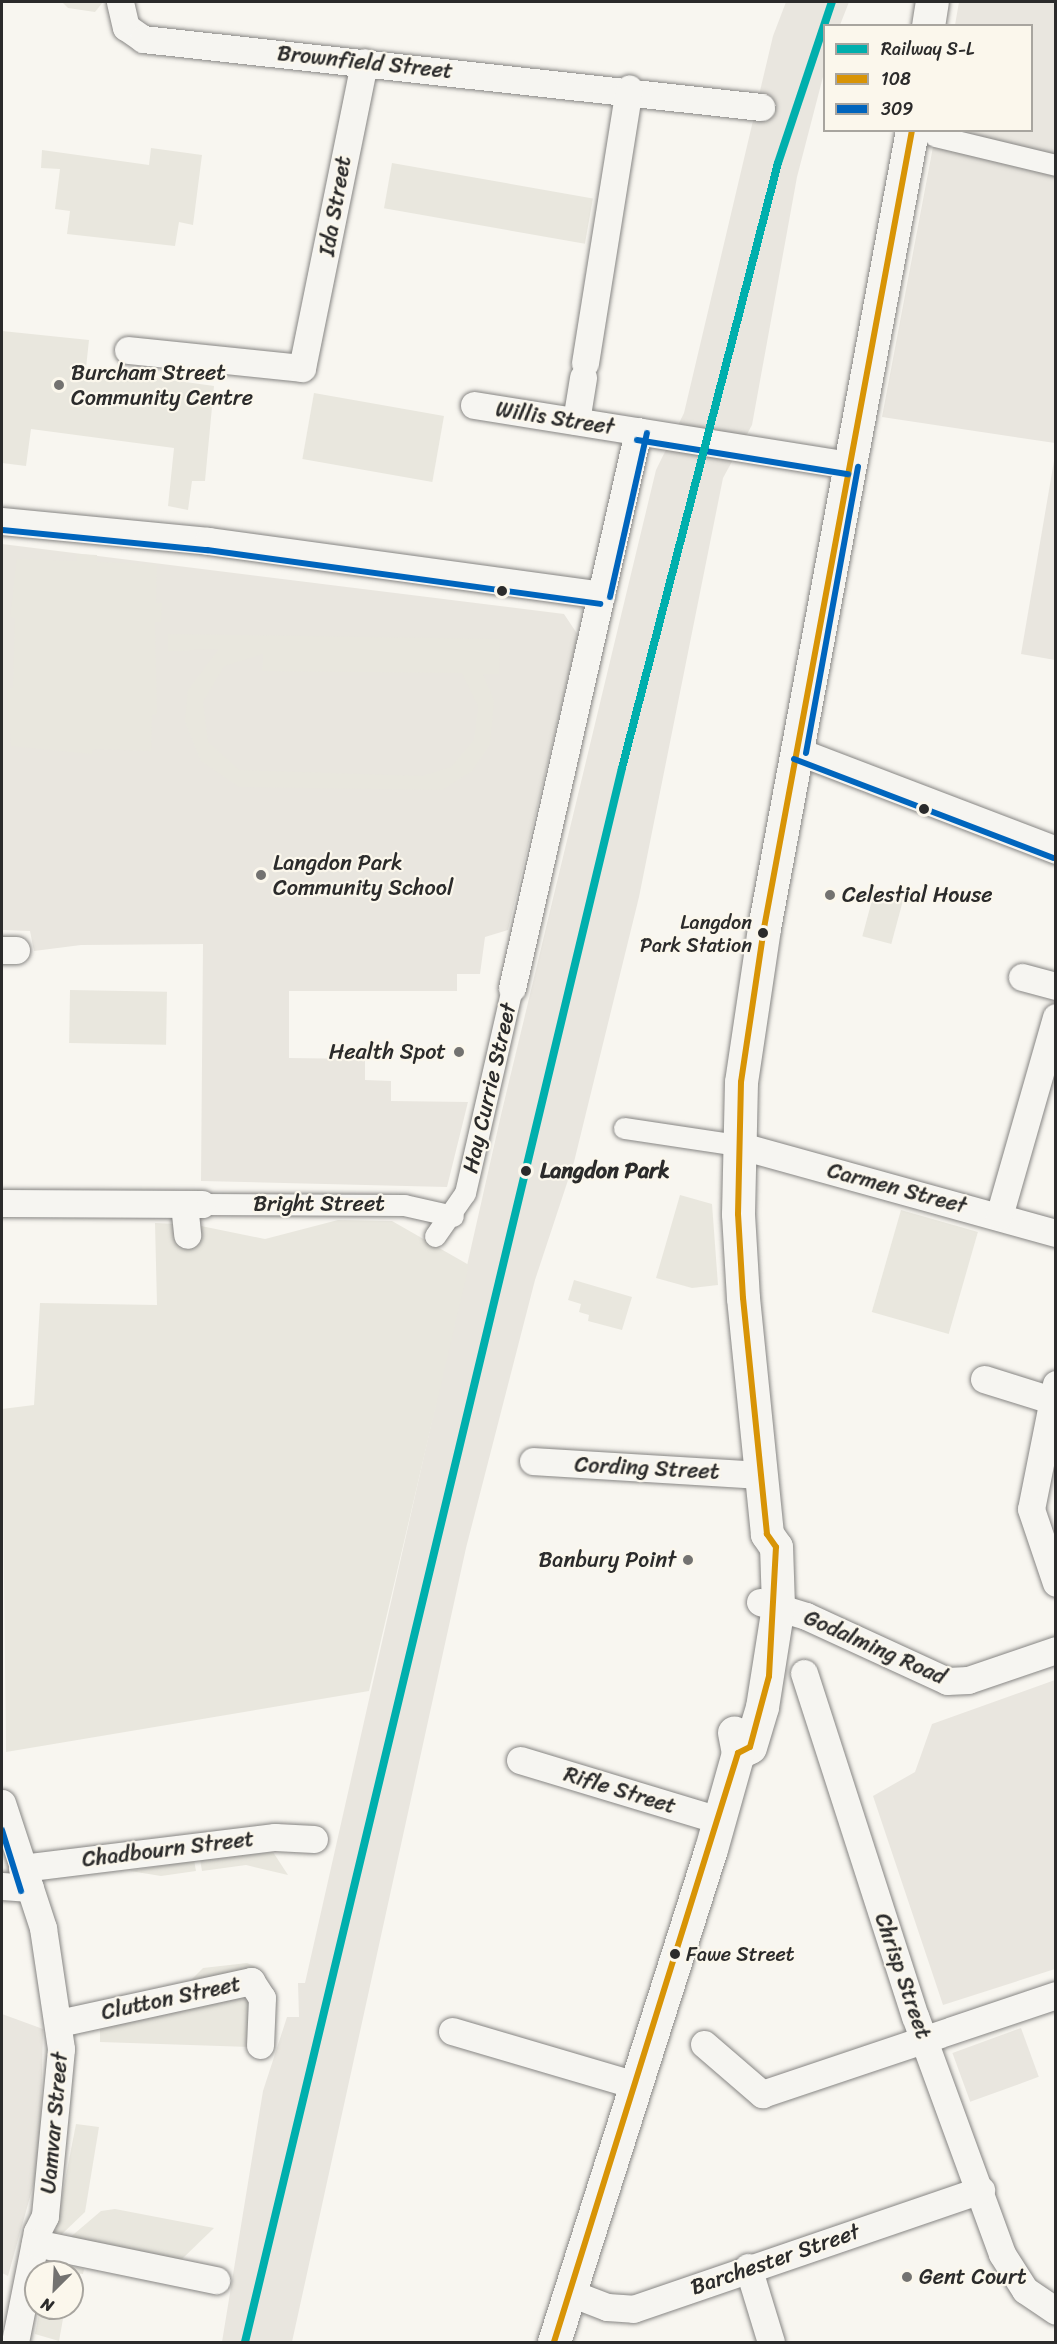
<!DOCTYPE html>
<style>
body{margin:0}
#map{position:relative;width:1057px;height:2344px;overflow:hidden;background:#f8f6f0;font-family:Sriracha,sans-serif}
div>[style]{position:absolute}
.built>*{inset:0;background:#e9e6df;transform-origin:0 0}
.green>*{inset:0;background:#e9e7de;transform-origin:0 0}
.roads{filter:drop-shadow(0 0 2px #878684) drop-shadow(0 0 2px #878684)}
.pedestrian>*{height:21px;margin:-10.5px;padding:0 10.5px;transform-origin:10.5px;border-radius:10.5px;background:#f6f5f1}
.minor>*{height:27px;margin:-13.5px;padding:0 13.5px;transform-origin:13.5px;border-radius:13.5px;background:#f6f5f1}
.tertiary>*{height:33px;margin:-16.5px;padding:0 16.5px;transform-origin:16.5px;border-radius:16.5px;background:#f6f5f1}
.bus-1>*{height:6px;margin:-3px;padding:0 3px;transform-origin:3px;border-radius:3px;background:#d89406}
.bus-2>*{height:6px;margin:-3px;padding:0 3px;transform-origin:3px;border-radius:3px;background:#0065bd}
.rail-1>*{height:8px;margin:-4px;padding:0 4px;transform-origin:4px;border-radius:4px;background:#00afad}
.dots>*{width:16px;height:16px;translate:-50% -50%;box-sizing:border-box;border:3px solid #fbf7ec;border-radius:50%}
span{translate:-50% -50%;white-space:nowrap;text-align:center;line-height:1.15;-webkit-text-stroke:4.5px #fbf7ec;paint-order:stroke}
.bus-label{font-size:20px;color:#2b2b2b}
.right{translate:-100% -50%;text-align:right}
.left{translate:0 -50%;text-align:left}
.street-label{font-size:22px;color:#2b2b2b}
.poi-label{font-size:22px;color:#2b2b2b}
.stop-label{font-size:22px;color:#2b2b2b;font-weight:700}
.frame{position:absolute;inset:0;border:3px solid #2b2b2b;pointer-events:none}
.legend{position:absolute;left:823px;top:24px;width:210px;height:108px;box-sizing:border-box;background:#fbf7ec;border:2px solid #a8a59f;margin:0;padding:8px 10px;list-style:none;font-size:18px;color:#2b2b2b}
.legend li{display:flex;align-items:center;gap:12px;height:30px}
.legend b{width:30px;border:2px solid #a8a59f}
.north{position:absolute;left:24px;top:2260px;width:60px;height:60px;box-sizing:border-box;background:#fbf7ec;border:2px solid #a8a59f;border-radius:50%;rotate:204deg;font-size:16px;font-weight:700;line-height:24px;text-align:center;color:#2b2b2b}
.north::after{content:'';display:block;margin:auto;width:21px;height:27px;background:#737270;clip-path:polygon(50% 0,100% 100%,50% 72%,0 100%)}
</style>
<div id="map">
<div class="built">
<div style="clip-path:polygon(786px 2px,849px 2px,840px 25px,824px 26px,824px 73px,797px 177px,752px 425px,723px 478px,639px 897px,574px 1162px,535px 1280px,466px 1548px,292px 2342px,222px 2342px,263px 2091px,287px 2017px,299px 2017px,298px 1983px,305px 1983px,501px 1115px,656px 470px,684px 413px,773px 36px)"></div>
<div style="clip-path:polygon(959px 2px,1055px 2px,1055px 443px,882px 417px,936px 131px,1032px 130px,1032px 26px,955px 25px)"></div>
<div style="clip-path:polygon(1055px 455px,1055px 660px,1021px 654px)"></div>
<div style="clip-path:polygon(2px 544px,564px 614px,578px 635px,508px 930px,485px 937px,480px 974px,457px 974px,457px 991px,289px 991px,289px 1058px,365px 1059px,365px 1080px,391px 1081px,391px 1101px,468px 1102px,447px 1187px,201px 1181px,203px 944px,81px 945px,34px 951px,30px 931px,2px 930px)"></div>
<div style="clip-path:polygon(1055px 1680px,1055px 1969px,943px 2005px,873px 1796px,915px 1772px,932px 1724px)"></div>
<div style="clip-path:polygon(2px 2014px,43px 2029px,40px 2161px,8px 2276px,2px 2273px)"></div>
<div style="left:1021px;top:2028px;width:52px;height:73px;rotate:70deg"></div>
</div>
<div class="green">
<div style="clip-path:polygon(62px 2px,103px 2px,95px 12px,68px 8px)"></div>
<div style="clip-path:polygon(151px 148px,202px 155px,193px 225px,179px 222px,175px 246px,67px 234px,70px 211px,55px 209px,60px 169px,41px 168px,42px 150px,149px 165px)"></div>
<div style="left:392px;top:163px;width:204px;height:46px;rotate:10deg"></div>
<div style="clip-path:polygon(2px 331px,89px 340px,86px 368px,214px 386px,205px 481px,192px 481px,188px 510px,168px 506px,174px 448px,31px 429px,26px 466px,2px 463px)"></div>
<div style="left:314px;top:393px;width:132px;height:67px;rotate:10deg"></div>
<div style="clip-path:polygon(77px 554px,97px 555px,97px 562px,157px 564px,156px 603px,162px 603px,161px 622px,155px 622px,157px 714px,152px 715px,151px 751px,93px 749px,92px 754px,11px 746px,7px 689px,13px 688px,15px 618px,10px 617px,17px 559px,76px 561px)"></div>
<div style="clip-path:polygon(evenodd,168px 634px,500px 639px,499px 674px,483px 674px,494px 701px,490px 744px,472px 771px,442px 790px,239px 787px,201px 761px,185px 721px,188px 690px,219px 649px,168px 651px,168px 634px,263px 654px,262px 671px,462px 673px,478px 706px,474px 740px,451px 767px,422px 776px,239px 770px,208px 742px,203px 702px,224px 666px,263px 654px)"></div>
<div style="left:875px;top:889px;width:30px;height:49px;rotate:15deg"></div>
<div style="left:70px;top:990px;width:97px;height:53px;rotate:1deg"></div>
<div style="clip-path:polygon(680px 1195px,712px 1204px,718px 1285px,692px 1288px,656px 1278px)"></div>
<div style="left:901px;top:1210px;width:80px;height:106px;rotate:16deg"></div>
<div style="clip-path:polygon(338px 1220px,392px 1221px,469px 1265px,369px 1691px,6px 1752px,2px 1409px,34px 1405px,40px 1303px,157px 1305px,155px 1223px,176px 1224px,178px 1241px,200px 1241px,201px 1226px,265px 1239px)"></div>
<div style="clip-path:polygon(574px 1280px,632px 1297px,622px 1330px,588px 1321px,589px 1315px,579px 1312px,581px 1304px,568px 1300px)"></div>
<div style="clip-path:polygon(273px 1852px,288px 1875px,246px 1865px,202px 1871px,200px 1859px)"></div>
<div style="clip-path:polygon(194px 1860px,196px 1871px,161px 1876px,130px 1871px)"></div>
<div style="clip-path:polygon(247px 1963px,258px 1968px,188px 1983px,203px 1968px)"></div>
<div style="clip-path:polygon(242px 1993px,250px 2004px,250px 2047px,100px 2042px,100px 2026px)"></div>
<div style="clip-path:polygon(76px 2124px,99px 2127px,85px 2212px,62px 2234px,55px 2232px)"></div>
<div style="clip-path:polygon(115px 2209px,214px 2228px,181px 2260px,67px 2240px,101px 2211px)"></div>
<div style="clip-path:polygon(48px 2261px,84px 2269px,83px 2274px,75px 2273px,72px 2286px,72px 2272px,46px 2272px)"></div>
<div style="clip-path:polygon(40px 2308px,65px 2308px,59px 2341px,35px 2334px)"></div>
</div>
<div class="roads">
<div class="pedestrian">
<div style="left:935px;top:136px;width:124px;rotate:13.5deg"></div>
<div style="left:624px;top:1128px;width:115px;rotate:8.5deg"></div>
<div style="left:202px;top:1204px;width:202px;rotate:0.3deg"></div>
<div style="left:404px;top:1205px;width:50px;rotate:12.7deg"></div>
<div style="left:435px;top:1236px;width:52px;rotate:-55.1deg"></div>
<div style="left:465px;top:1193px;width:210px;rotate:-77.1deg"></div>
</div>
<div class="minor">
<div style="left:120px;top:2px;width:26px;rotate:77deg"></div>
<div style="left:126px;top:27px;width:21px;rotate:35deg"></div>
<div style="left:143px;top:39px;width:622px;rotate:6.28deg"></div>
<div style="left:128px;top:350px;width:175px;rotate:5.9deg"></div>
<div style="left:302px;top:368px;width:312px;rotate:-78.5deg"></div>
<div style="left:585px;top:363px;width:278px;rotate:-80.9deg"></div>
<div style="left:474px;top:405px;width:380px;rotate:9.1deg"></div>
<div style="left:576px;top:421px;width:44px;rotate:-80.8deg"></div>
<div style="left:2px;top:521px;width:207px;rotate:5.5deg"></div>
<div style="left:208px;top:541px;width:397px;rotate:7.8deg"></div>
<div style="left:797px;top:751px;width:277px;rotate:20.9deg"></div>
<div style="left:2px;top:950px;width:14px"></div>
<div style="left:1022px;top:977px;width:35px;rotate:15deg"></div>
<div style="left:512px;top:988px;width:571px;rotate:-77.25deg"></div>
<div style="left:738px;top:1145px;width:330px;rotate:15.5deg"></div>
<div style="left:2px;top:1203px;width:200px;rotate:0.3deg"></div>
<div style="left:184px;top:1204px;width:31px;rotate:84deg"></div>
<div style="left:999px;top:1216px;width:207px;rotate:-74deg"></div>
<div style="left:984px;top:1379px;width:70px;rotate:17.4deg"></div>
<div style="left:1056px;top:1384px;width:127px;rotate:101.3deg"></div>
<div style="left:1031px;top:1509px;width:78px;rotate:71.3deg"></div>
<div style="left:533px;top:1461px;width:227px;rotate:3.5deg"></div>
<div style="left:760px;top:1602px;width:48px;rotate:16.9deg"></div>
<div style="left:806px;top:1616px;width:155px;rotate:24.7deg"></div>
<div style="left:947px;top:1681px;width:21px;rotate:-3deg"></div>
<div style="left:968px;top:1680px;width:93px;rotate:-18.8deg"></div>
<div style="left:804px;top:1673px;width:361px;rotate:72.1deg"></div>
<div style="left:915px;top:2016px;width:253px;rotate:69.9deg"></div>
<div style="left:1002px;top:2254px;width:43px;rotate:57.4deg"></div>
<div style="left:1025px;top:2290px;width:37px;rotate:34deg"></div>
<div style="left:520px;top:1760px;width:208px;rotate:16.8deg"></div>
<div style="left:2px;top:1803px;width:132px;rotate:71.8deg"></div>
<div style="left:43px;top:1928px;width:122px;rotate:81.5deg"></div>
<div style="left:61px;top:2049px;width:168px;rotate:95.5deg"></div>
<div style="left:45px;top:2216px;width:18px;rotate:117deg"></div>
<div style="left:37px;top:2232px;width:112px;rotate:101.3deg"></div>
<div style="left:22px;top:1868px;width:255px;rotate:-7deg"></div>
<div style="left:275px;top:1837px;width:39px;rotate:3deg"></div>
<div style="left:2px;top:1886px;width:28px;rotate:4deg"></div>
<div style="left:59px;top:2023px;width:197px;rotate:-12.3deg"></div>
<div style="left:251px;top:1981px;width:20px;rotate:57deg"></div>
<div style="left:262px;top:1998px;width:47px;rotate:92.4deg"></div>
<div style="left:452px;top:2031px;width:192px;rotate:16.4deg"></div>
<div style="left:704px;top:2044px;width:77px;rotate:40.8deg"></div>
<div style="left:762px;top:2094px;width:310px;rotate:-18.6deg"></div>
<div style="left:35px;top:2243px;width:185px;rotate:11.6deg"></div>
<div style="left:748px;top:2267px;width:78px;rotate:73deg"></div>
<div style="left:568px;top:2292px;width:42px;rotate:21deg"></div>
<div style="left:607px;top:2307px;width:26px;rotate:4deg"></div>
<div style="left:633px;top:2309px;width:368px;rotate:-18.9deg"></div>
</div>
<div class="tertiary">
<div style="left:928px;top:26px;width:24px;rotate:-81deg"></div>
<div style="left:738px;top:1753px;width:13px;rotate:-27deg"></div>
<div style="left:750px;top:1747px;width:42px;rotate:-73.3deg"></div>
<div style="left:762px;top:1707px;width:102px;rotate:-81deg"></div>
<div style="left:778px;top:1606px;width:59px;rotate:-91.9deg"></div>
<div style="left:776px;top:1547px;width:16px;rotate:-125deg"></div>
<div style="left:767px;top:1534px;width:237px;rotate:-95.8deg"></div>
<div style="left:743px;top:1298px;width:84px;rotate:-93.4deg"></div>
<div style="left:738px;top:1214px;width:132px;rotate:-88.7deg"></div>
<div style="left:741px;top:1082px;width:156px;rotate:-81.5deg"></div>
<div style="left:764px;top:928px;width:812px;rotate:-79.49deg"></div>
<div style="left:554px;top:2342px;width:517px;rotate:-72.34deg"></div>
<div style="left:711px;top:1849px;width:100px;rotate:-74.3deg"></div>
<div style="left:738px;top:1753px;width:21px;rotate:-101deg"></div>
</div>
</div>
<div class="bus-1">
<div style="left:554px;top:2342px;width:617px;rotate:-72.65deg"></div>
<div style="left:738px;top:1753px;width:13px;rotate:-27deg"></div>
<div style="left:750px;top:1747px;width:73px;rotate:-75deg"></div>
<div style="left:769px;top:1676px;width:129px;rotate:-86.9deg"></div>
<div style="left:776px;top:1547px;width:16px;rotate:-125deg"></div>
<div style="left:767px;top:1534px;width:237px;rotate:-95.8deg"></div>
<div style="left:743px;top:1298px;width:84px;rotate:-93.4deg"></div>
<div style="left:738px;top:1214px;width:132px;rotate:-88.7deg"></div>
<div style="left:741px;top:1082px;width:156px;rotate:-81.5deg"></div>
<div style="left:764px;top:928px;width:812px;rotate:-79.49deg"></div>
</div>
<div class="bus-2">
<div style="left:637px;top:440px;width:214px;rotate:9.2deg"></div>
<div style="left:2px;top:530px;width:206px;rotate:5.6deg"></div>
<div style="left:207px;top:550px;width:397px;rotate:7.8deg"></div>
<div style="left:610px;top:597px;width:168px;rotate:-77.3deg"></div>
<div style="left:806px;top:753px;width:291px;rotate:-79.7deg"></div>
<div style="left:794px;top:759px;width:277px;rotate:20.9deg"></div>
<div style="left:2px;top:1830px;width:64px;rotate:72.7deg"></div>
</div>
<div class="rail-1">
<div style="left:245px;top:2342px;width:1619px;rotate:-76.53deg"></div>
<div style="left:622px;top:768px;width:625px;rotate:-75.54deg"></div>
<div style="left:778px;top:163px;width:170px;rotate:-71.5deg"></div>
</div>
<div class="dots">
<div style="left:59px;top:385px;background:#737270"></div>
<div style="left:502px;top:591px;background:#2b2b2b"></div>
<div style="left:924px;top:809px;background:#2b2b2b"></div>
<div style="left:261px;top:875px;background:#737270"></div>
<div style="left:830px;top:895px;background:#737270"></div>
<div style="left:763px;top:933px;background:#2b2b2b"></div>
<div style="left:459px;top:1052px;background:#737270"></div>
<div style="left:526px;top:1171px;background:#2b2b2b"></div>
<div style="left:688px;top:1560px;background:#737270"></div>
<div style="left:675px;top:1954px;background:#2b2b2b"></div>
<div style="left:907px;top:2277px;background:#737270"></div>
</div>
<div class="bus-label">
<span class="right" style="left:752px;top:934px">Langdon<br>Park Station</span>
<span class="left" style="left:686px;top:1954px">Fawe Street</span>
</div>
<div class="street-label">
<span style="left:365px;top:62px;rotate:6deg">Brownfield Street</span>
<span style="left:335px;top:206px;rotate:-80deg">Ida Street</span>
<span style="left:555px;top:418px;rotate:9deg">Willis Street</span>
<span style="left:489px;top:1088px;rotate:-77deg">Hay Currie Street</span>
<span style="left:897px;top:1188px;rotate:15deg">Carmen Street</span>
<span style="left:319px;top:1204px">Bright Street</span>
<span style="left:647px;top:1468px;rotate:3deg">Cording Street</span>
<span style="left:875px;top:1647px;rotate:24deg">Godalming Road</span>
<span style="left:620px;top:1790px;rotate:17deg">Rifle Street</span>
<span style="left:168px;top:1849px;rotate:-7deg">Chadbourn Street</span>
<span style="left:903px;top:1976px;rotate:71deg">Chrisp Street</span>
<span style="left:171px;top:1998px;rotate:-12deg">Clutton Street</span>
<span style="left:54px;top:2123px;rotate:-85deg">Uamvar Street</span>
<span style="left:775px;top:2259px;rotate:-19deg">Barchester Street</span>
</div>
<div class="poi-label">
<span class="left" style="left:71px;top:385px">Burcham Street<br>Community Centre</span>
<span class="left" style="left:273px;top:875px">Langdon Park<br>Community School</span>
<span class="left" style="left:842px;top:895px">Celestial House</span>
<span class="right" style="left:446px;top:1052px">Health Spot</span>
<span class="right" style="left:676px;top:1560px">Banbury Point</span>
<span class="left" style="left:919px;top:2277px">Gent Court</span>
</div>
<div class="stop-label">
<span class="left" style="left:540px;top:1171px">Langdon Park</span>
</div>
<div class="frame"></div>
<ul class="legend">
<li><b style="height:8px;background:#00afad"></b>Railway S-L</li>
<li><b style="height:8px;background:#d89406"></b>108</li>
<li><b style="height:8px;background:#0065bd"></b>309</li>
</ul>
<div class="north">N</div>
</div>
